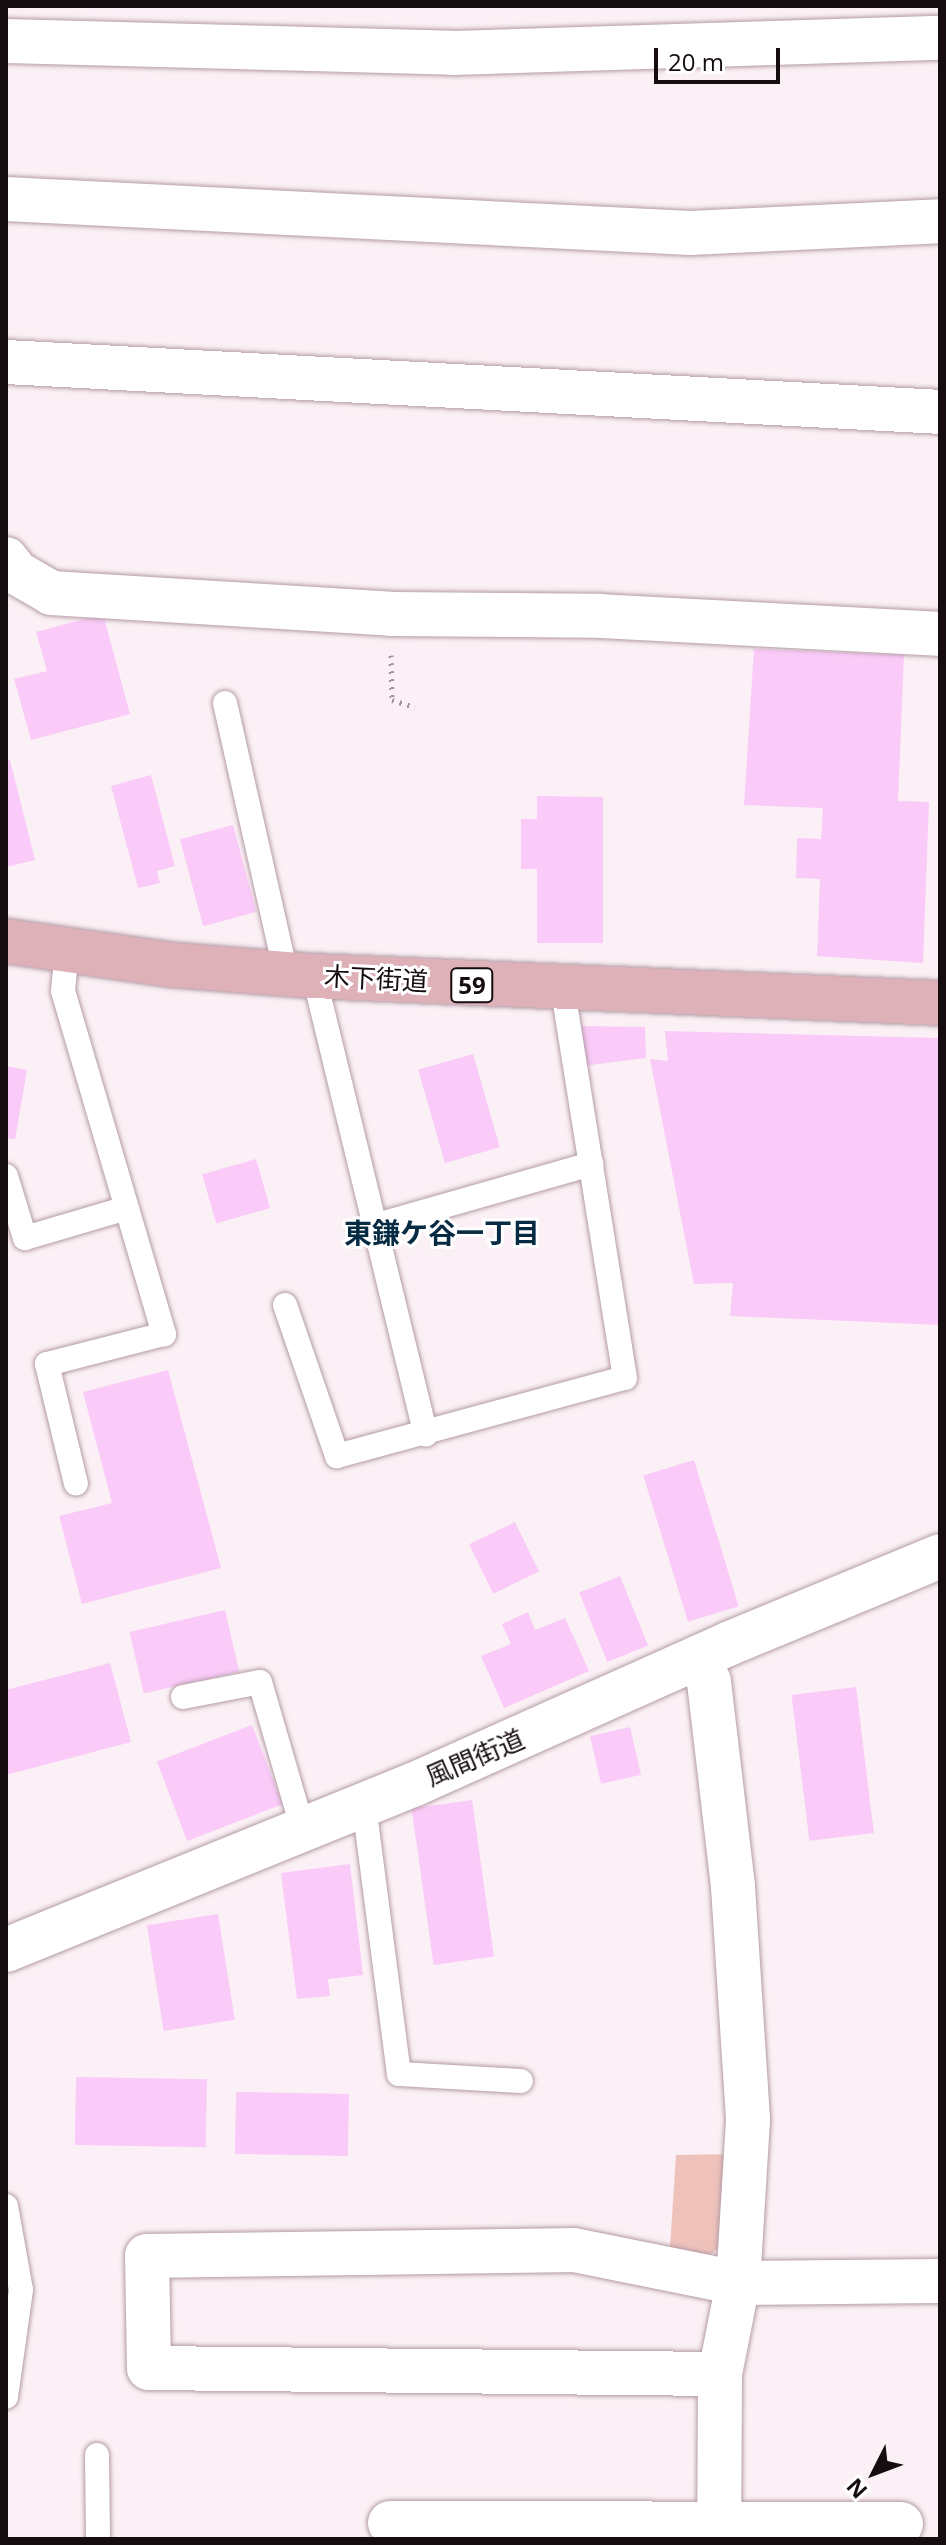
<!DOCTYPE html>
<meta charset="utf-8">
<style>
body{margin:0}
#map{position:relative;width:946px;height:2545px;overflow:hidden;background:#fbf0f5;font-family:"Open Sans","Noto Sans JP",sans-serif}
div>[style]{position:absolute}
.green>*{inset:0;background:#eec2ba}
.building>*{inset:0;background:#facaf8;transform-origin:0 0}
.path>*{height:5px;margin-top:-2.5px;transform-origin:0;background:repeating-linear-gradient(90deg,#9e9398 0 2px,transparent 0 8px)}
.roads{filter:drop-shadow(0 0 2px #b49ba6) drop-shadow(0 0 2px #b49ba6)}
.lane>*{height:24px;margin:-12px;padding:0 12px;transform-origin:12px;border-radius:12px;background:#fff}
.street>*{height:44px;margin:-22px;padding:0 22px;transform-origin:22px;border-radius:22px;background:#fff}
.secondary>*{height:44px;margin:-22px;padding:0 22px;transform-origin:22px;border-radius:22px;background:#fff}
.primary>*{height:44px;margin:-22px;padding:0 22px;transform-origin:22px;border-radius:22px;background:#deb1b8}
span{translate:-50% -50%;white-space:nowrap;text-align:center;line-height:1.15;-webkit-text-stroke:6px #fff;paint-order:stroke}
.shield-label span{padding:2px 6px;background:#fff;border:2px solid;border-radius:6px;-webkit-text-stroke-width:0}
.shield-label{font-size:24px;color:#160d11;font-weight:700}
.street-label{font-size:26px;color:#160d11}
.neighbourhood-label{font-size:28px;color:#082b44;font-weight:700}
.frame{position:absolute;inset:0;border:8px solid #160d11;pointer-events:none}
.north{position:absolute;left:834px;top:2433px;width:80px;height:80px;-webkit-text-stroke:6px #fff;paint-order:stroke;rotate:228deg;font-size:22px;font-weight:700;line-height:32px;text-align:center;color:#160d11}
.north::after{content:'';display:block;margin:auto;width:28px;height:36px;background:#160d11;clip-path:polygon(50% 0,100% 100%,50% 72%,0 100%)}
.scale{position:absolute;left:654px;top:48px;width:126px;height:36px;box-sizing:border-box;border:4px solid #160d11;border-top:0;padding-left:10px;font-size:24px;line-height:28px;white-space:nowrap;color:#160d11;-webkit-text-stroke:6px #fff;paint-order:stroke}
</style>
<div id="map">
<div class="green">
<div style="clip-path:polygon(735px 2154px,721px 2247px,708px 2256px,670px 2248px,676px 2155px)"></div>
</div>
<div class="building">
<div style="clip-path:polygon(103px 614px,130px 714px,31px 740px,14px 679px,47px 671px,36px 632px)"></div>
<div style="clip-path:polygon(754px 649px,904px 655px,898px 801px,929px 802px,923px 963px,817px 956px,820px 879px,796px 878px,797px 838px,821px 839px,823px 808px,744px 805px)"></div>
<div style="clip-path:polygon(10px 760px,35px 860px,6px 867px,6px 761px)"></div>
<div style="clip-path:polygon(151px 775px,175px 866px,157px 871px,160px 883px,138px 888px,111px 786px)"></div>
<div style="clip-path:polygon(537px 796px,603px 797px,603px 943px,537px 943px,537px 869px,521px 869px,521px 819px,537px 819px)"></div>
<div style="left:233px;top:825px;width:90px;height:55px;rotate:75deg"></div>
<div style="clip-path:polygon(581px 1026px,645px 1027px,646px 1058px,583px 1066px)"></div>
<div style="clip-path:polygon(665px 1031px,940px 1038px,940px 1325px,730px 1316px,733px 1283px,694px 1284px,650px 1059px,668px 1061px)"></div>
<div style="left:473px;top:1054px;width:97px;height:57px;rotate:74deg"></div>
<div style="clip-path:polygon(6px 1066px,27px 1070px,15px 1139px,6px 1138px)"></div>
<div style="left:256px;top:1159px;width:51px;height:56px;rotate:74deg"></div>
<div style="clip-path:polygon(168px 1370px,221px 1568px,82px 1604px,59px 1516px,112px 1503px,83px 1392px)"></div>
<div style="left:694px;top:1460px;width:153px;height:53px;rotate:73deg"></div>
<div style="left:515px;top:1522px;width:55px;height:51px;rotate:64deg"></div>
<div style="left:620px;top:1576px;width:75px;height:44px;rotate:68deg"></div>
<div style="left:225px;top:1610px;width:63px;height:98px;rotate:77deg"></div>
<div style="clip-path:polygon(528px 1612px,535px 1630px,565px 1618px,589px 1671px,504px 1708px,481px 1656px,511px 1644px,502px 1624px)"></div>
<div style="clip-path:polygon(110px 1663px,131px 1742px,6px 1775px,6px 1690px)"></div>
<div style="left:856px;top:1687px;width:147px;height:65px;rotate:83deg"></div>
<div style="left:252px;top:1725px;width:85px;height:102px;rotate:69deg"></div>
<div style="left:630px;top:1727px;width:49px;height:41px;rotate:77deg"></div>
<div style="left:472px;top:1800px;width:158px;height:61px;rotate:82deg"></div>
<div style="clip-path:polygon(350px 1864px,363px 1975px,328px 1979px,330px 1996px,297px 1999px,281px 1873px)"></div>
<div style="left:218px;top:1914px;width:107px;height:72px;rotate:81deg"></div>
<div style="left:76px;top:2077px;width:131px;height:68px;rotate:1deg"></div>
<div style="left:236px;top:2092px;width:113px;height:62px;rotate:1deg"></div>
</div>
<div class="path">
<div style="left:391px;top:655px;width:45px;rotate:88.7deg"></div>
<div style="left:392px;top:700px;width:24px;rotate:17deg"></div>
</div>
<div class="roads">
<div class="lane">
<div style="left:225px;top:703px;width:278px;rotate:77.3deg"></div>
<div style="left:67px;top:950px;width:41px;rotate:95.6deg"></div>
<div style="left:63px;top:991px;width:358px;rotate:73.6deg"></div>
<div style="left:164px;top:1334px;width:121px;rotate:165.6deg"></div>
<div style="left:47px;top:1364px;width:123px;rotate:76.4deg"></div>
<div style="left:314px;top:976px;width:472px;rotate:76.3deg"></div>
<div style="left:6px;top:1176px;width:65px;rotate:73deg"></div>
<div style="left:25px;top:1238px;width:106px;rotate:-16.4deg"></div>
<div style="left:377px;top:1225px;width:223px;rotate:-15.9deg"></div>
<div style="left:285px;top:1305px;width:160px;rotate:71deg"></div>
<div style="left:337px;top:1456px;width:298px;rotate:-15.2deg"></div>
<div style="left:625px;top:1378px;width:393px;rotate:-99.1deg"></div>
<div style="left:183px;top:1697px;width:78px;rotate:-11deg"></div>
<div style="left:260px;top:1682px;width:154px;rotate:73.8deg"></div>
<div style="left:364px;top:1805px;width:271px;rotate:82.6deg"></div>
<div style="left:399px;top:2074px;width:122px;rotate:3.3deg"></div>
<div style="left:6px;top:2206px;width:85px;rotate:79.9deg"></div>
<div style="left:21px;top:2290px;width:108px;rotate:98deg"></div>
<div style="left:97px;top:2455px;width:84px;rotate:89.3deg"></div>
</div>
<div class="street">
<div style="left:6px;top:41px;width:447px;rotate:1.5deg"></div>
<div style="left:453px;top:53px;width:487px;rotate:-1.8deg"></div>
<div style="left:6px;top:199px;width:685px;rotate:2.85deg"></div>
<div style="left:690px;top:233px;width:250px;rotate:-2.7deg"></div>
<div style="left:6px;top:362px;width:935px;rotate:3.06deg"></div>
<div style="left:6px;top:559px;width:18px;rotate:52deg"></div>
<div style="left:17px;top:573px;width:39px;rotate:30deg"></div>
<div style="left:51px;top:593px;width:341px;rotate:3.5deg"></div>
<div style="left:391px;top:614px;width:209px;rotate:0.5deg"></div>
<div style="left:600px;top:616px;width:340px;rotate:3deg"></div>
<div style="left:698px;top:1658px;width:26px;rotate:65deg"></div>
<div style="left:709px;top:1682px;width:206px;rotate:83.3deg"></div>
<div style="left:733px;top:1887px;width:233px;rotate:86.3deg"></div>
<div style="left:748px;top:2120px;width:163px;rotate:93.5deg"></div>
<div style="left:738px;top:2283px;width:93px;rotate:101.2deg"></div>
<div style="left:720px;top:2374px;width:165px;rotate:90.3deg"></div>
<div style="left:720px;top:2374px;width:571px;rotate:-179.4deg"></div>
<div style="left:149px;top:2368px;width:112px;rotate:-91deg"></div>
<div style="left:147px;top:2256px;width:427px;rotate:-0.8deg"></div>
<div style="left:574px;top:2250px;width:167px;rotate:11.4deg"></div>
<div style="left:738px;top:2283px;width:202px;rotate:-0.6deg"></div>
<div style="left:390px;top:2523px;width:511px;rotate:0.11deg"></div>
</div>
<div class="secondary">
<div style="left:6px;top:1950px;width:441px;rotate:-22.1deg"></div>
<div style="left:415px;top:1784px;width:343px;rotate:-24.1deg"></div>
<div style="left:728px;top:1644px;width:230px;rotate:-22.5deg"></div>
</div>
<div class="primary">
<div style="left:6px;top:941px;width:169px;rotate:8.2deg"></div>
<div style="left:173px;top:965px;width:141px;rotate:4.5deg"></div>
<div style="left:314px;top:976px;width:627px;rotate:2.47deg"></div>
</div>
</div>
<div class="shield-label">
<span style="left:472px;top:985px">59</span>
</div>
<div class="street-label">
<span style="left:376px;top:979px;rotate:3deg">木下街道</span>
<span style="left:475px;top:1758px;rotate:-23deg">風間街道</span>
</div>
<div class="neighbourhood-label">
<span style="left:442px;top:1232px">東鎌ケ谷一丁目</span>
</div>
<div class="frame"></div>
<div class="north">N</div>
<div class="scale">20 m</div>
</div>
